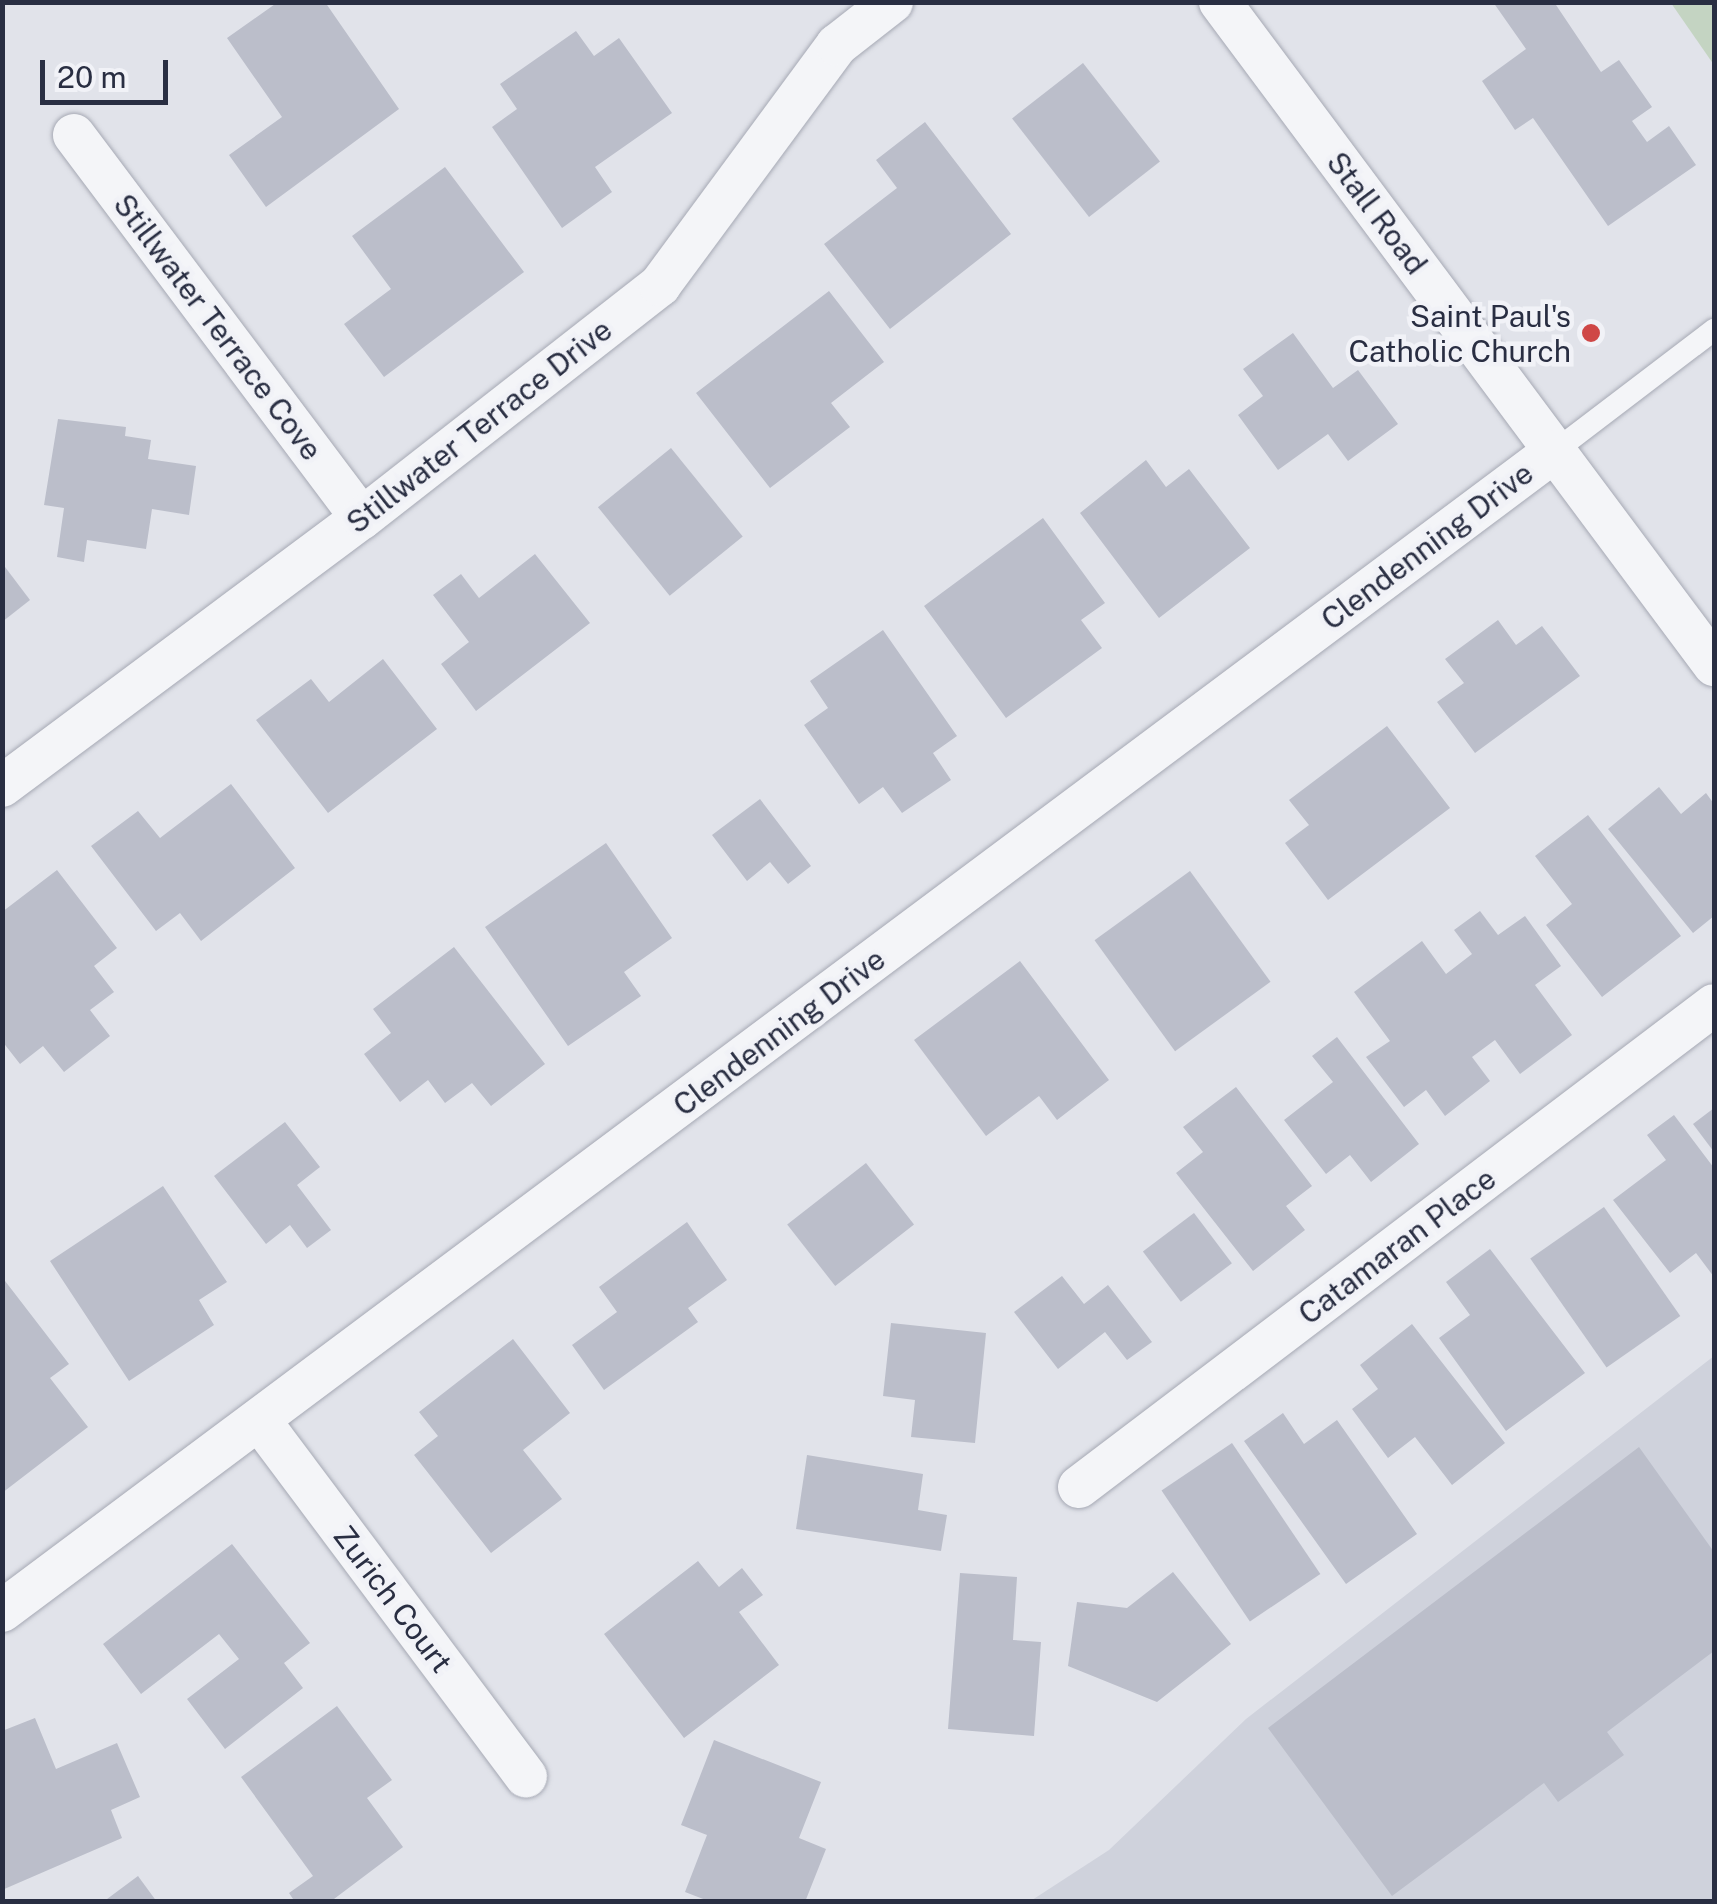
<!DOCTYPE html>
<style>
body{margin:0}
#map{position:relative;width:1717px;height:1904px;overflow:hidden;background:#e1e3ea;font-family:"Public Sans",sans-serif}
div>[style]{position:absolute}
.built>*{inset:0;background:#cfd2dc}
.green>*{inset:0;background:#c4d4c2}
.building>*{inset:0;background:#bbbeca;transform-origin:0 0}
.roads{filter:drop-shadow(0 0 2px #a6a9b4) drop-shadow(0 0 2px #a6a9b4)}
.service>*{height:22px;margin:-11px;padding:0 11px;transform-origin:11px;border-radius:11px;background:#f4f5f8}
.minor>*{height:42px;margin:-21px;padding:0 21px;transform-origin:21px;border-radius:21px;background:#f4f5f8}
.dots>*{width:28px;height:28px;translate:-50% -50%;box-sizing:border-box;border:5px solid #f1f2f7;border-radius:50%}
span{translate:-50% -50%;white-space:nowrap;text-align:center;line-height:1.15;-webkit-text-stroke:9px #f1f2f7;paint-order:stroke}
.street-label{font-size:30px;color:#292e42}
.poi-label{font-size:30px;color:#292e42}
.right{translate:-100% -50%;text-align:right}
.frame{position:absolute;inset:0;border:5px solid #292e42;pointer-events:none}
.scale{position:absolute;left:40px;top:60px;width:128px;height:45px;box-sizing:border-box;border:5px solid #292e42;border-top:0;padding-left:12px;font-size:30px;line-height:35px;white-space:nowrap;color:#292e42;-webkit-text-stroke:8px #f1f2f7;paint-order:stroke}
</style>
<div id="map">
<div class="built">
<div style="clip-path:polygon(1714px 1356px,1714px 1901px,1029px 1902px,1109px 1850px,1246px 1719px)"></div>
</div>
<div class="green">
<div style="clip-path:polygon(1671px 3px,1714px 3px,1714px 65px)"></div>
</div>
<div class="building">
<div style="clip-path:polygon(278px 2px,325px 2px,399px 109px,266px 207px,229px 155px,282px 117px,227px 38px)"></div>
<div style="clip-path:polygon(1493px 2px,1554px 2px,1601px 72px,1619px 60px,1652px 107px,1632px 121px,1647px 142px,1669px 126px,1696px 165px,1608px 226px,1533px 118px,1515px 130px,1482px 81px,1526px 49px)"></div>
<div style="clip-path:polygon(576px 31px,594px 56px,619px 38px,672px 113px,595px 167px,612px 192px,562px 228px,492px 127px,517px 109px,500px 84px)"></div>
<div style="left:1083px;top:63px;width:125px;height:90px;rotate:52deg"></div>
<div style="clip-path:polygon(925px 122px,1011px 234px,890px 329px,824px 244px,897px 188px,876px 160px)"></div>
<div style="clip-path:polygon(445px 167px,524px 272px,384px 377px,344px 324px,391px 289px,352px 236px)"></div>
<div style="clip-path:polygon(829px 291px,884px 362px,831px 403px,850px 427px,770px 488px,696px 393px)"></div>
<div style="clip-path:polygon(1293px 333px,1333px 388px,1358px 370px,1398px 424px,1348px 461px,1328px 434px,1278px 470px,1238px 415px,1263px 396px,1243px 369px)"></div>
<div style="clip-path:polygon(58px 419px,126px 427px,125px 436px,151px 440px,148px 459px,196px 466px,189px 515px,152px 509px,146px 549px,87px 540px,84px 562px,57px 557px,64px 508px,44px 505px)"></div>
<div style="left:671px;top:448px;width:114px;height:94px;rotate:51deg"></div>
<div style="clip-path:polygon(1146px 460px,1166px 487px,1189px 469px,1250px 548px,1159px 618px,1080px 513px)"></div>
<div style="clip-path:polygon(1043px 518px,1105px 603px,1081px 620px,1102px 648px,1006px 718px,924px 606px)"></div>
<div style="clip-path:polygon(535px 554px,590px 623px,476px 711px,441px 664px,469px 642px,433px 595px,461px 574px,479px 598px)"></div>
<div style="clip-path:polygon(2px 563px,30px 600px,2px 622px)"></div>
<div style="clip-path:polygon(1498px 620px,1516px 645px,1542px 626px,1580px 676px,1475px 753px,1437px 702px,1464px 683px,1445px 659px)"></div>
<div style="clip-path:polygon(883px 630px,957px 736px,933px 753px,951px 780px,902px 813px,883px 787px,859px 804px,804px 725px,828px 708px,810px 681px)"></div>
<div style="clip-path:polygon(383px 659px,437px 729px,328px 813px,256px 720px,311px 679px,329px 702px)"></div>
<div style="clip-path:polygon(1387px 726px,1450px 808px,1328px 900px,1285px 843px,1309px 825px,1289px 800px)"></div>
<div style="clip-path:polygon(231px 784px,295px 868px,201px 941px,180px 913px,156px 931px,91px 846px,138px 811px,160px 838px)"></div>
<div style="clip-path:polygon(1659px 787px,1681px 814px,1706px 793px,1714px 804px,1714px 916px,1693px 933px,1608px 829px)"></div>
<div style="clip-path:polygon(760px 799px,811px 866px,788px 884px,770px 862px,747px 881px,712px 835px)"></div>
<div style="clip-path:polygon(1588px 815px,1681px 936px,1602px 997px,1546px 925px,1572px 904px,1535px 856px)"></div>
<div style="clip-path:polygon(606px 843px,672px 938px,624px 972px,641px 996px,568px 1046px,485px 927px)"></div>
<div style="clip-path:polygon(57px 870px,117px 948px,94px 966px,114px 992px,90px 1010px,110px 1036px,64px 1072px,43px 1046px,20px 1064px,2px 1041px,2px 912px)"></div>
<div style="left:1190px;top:871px;width:137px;height:118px;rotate:54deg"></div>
<div style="clip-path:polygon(1480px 911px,1498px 935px,1525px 916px,1561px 966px,1535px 985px,1572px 1035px,1520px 1074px,1495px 1040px,1472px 1057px,1490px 1081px,1445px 1116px,1426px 1090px,1404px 1107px,1366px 1057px,1390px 1041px,1354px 992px,1422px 941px,1446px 974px,1472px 954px,1454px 930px)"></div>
<div style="clip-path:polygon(454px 947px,545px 1064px,491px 1106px,472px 1083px,445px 1103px,428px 1080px,400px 1102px,364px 1054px,391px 1033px,373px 1009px)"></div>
<div style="clip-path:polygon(1020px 961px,1109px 1080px,1057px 1120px,1039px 1096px,986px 1136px,914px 1040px)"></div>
<div style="clip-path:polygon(1337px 1037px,1419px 1144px,1371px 1182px,1350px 1155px,1326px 1174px,1284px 1120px,1333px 1082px,1312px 1056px)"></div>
<div style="clip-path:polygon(1236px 1087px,1312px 1186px,1286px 1206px,1305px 1230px,1253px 1271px,1176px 1173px,1203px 1152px,1183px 1127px)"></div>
<div style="clip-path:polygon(1714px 1108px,1714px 1152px,1693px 1124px)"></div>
<div style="clip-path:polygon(1674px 1115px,1714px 1168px,1714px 1277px,1696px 1253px,1670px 1273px,1613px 1200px,1666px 1160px,1647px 1135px)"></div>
<div style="clip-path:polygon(285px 1122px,320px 1167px,297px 1185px,331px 1230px,307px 1248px,290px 1225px,266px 1244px,214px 1176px)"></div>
<div style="left:866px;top:1163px;width:78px;height:100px;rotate:52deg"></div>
<div style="clip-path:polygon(163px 1186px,227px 1282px,199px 1300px,214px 1325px,129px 1381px,50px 1261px)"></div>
<div style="left:1604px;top:1207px;width:133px;height:90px;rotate:55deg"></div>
<div style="left:1194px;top:1213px;width:63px;height:64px;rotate:53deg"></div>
<div style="clip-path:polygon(687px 1222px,727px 1280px,688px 1308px,698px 1322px,604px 1390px,572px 1345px,617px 1312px,599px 1287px)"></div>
<div style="clip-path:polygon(1490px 1249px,1585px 1373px,1506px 1431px,1439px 1338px,1470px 1315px,1446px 1282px)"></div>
<div style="clip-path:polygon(1062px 1276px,1084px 1304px,1108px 1285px,1152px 1342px,1127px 1360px,1105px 1332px,1058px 1369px,1014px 1312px)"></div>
<div style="clip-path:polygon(2px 1277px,69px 1364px,50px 1378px,88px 1427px,2px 1493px)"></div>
<div style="clip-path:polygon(891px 1323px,986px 1333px,975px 1443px,911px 1437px,915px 1400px,883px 1396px)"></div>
<div style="clip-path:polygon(1412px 1324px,1505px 1443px,1452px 1485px,1415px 1437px,1388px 1458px,1352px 1409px,1378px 1389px,1360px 1365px)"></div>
<div style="clip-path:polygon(513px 1339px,570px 1413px,523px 1450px,562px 1499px,491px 1553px,414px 1455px,438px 1436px,419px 1412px)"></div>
<div style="clip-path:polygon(1283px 1413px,1304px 1444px,1337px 1420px,1417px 1534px,1346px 1584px,1244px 1441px)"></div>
<div style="left:1232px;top:1443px;width:158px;height:85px;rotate:56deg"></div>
<div style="clip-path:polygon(1639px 1447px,1714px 1552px,1714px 1651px,1607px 1732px,1624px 1755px,1558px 1802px,1544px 1783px,1392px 1896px,1268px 1728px)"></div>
<div style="clip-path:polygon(807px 1455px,923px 1474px,918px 1510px,947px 1515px,941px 1551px,796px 1529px)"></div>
<div style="clip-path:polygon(232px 1544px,310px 1643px,284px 1663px,303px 1688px,225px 1749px,187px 1699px,239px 1659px,219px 1634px,141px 1694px,103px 1644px)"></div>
<div style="clip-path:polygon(698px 1561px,719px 1587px,742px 1568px,763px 1595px,739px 1612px,779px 1665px,684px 1738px,604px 1634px)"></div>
<div style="clip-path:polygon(1173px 1572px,1231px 1644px,1157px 1702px,1068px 1666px,1077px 1602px,1127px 1608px)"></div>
<div style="clip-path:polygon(960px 1573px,1017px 1577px,1013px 1640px,1041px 1642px,1034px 1736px,948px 1729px)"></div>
<div style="clip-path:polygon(337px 1706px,392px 1780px,367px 1798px,403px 1847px,330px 1902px,295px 1902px,289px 1893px,313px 1876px,241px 1777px)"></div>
<div style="clip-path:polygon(35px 1718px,56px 1769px,117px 1743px,140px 1797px,111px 1810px,122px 1838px,2px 1890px,2px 1731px)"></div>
<div style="clip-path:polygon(714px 1740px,821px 1782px,799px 1838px,826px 1849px,805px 1902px,711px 1902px,685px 1892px,707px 1835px,681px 1825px)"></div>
<div style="clip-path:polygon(138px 1876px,157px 1902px,103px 1902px)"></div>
</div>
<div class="roads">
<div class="service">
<div style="left:1555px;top:451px;width:200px;rotate:-37.3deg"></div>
</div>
<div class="minor">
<div style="left:1220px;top:2px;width:827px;rotate:53.31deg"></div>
<div style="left:74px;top:135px;width:479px;rotate:53.1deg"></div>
<div style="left:2px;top:786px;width:449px;rotate:-36.7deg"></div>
<div style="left:362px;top:518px;width:378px;rotate:-38deg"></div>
<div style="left:660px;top:285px;width:298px;rotate:-53.6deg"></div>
<div style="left:837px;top:45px;width:70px;rotate:-38deg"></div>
<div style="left:260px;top:1421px;width:444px;rotate:53.2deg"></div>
<div style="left:1079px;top:1487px;width:797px;rotate:-37.2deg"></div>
<div style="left:2px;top:1611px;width:1938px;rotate:-36.76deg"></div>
</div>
</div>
<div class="dots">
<div style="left:1591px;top:333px;background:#cf4746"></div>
</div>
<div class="street-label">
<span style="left:1377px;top:213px;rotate:53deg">Stall Road</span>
<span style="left:218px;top:327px;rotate:53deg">Stillwater Terrace Cove</span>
<span style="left:479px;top:426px;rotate:-38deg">Stillwater Terrace Drive</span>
<span style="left:1427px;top:546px;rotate:-37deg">Clendenning Drive</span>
<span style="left:779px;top:1032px;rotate:-37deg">Clendenning Drive</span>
<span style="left:1397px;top:1246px;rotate:-37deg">Catamaran Place</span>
<span style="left:393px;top:1599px;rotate:53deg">Zurich Court</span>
</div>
<div class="poi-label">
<span class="right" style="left:1571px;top:333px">Saint Paul's<br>Catholic Church</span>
</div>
<div class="frame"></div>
<div class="scale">20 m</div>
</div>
